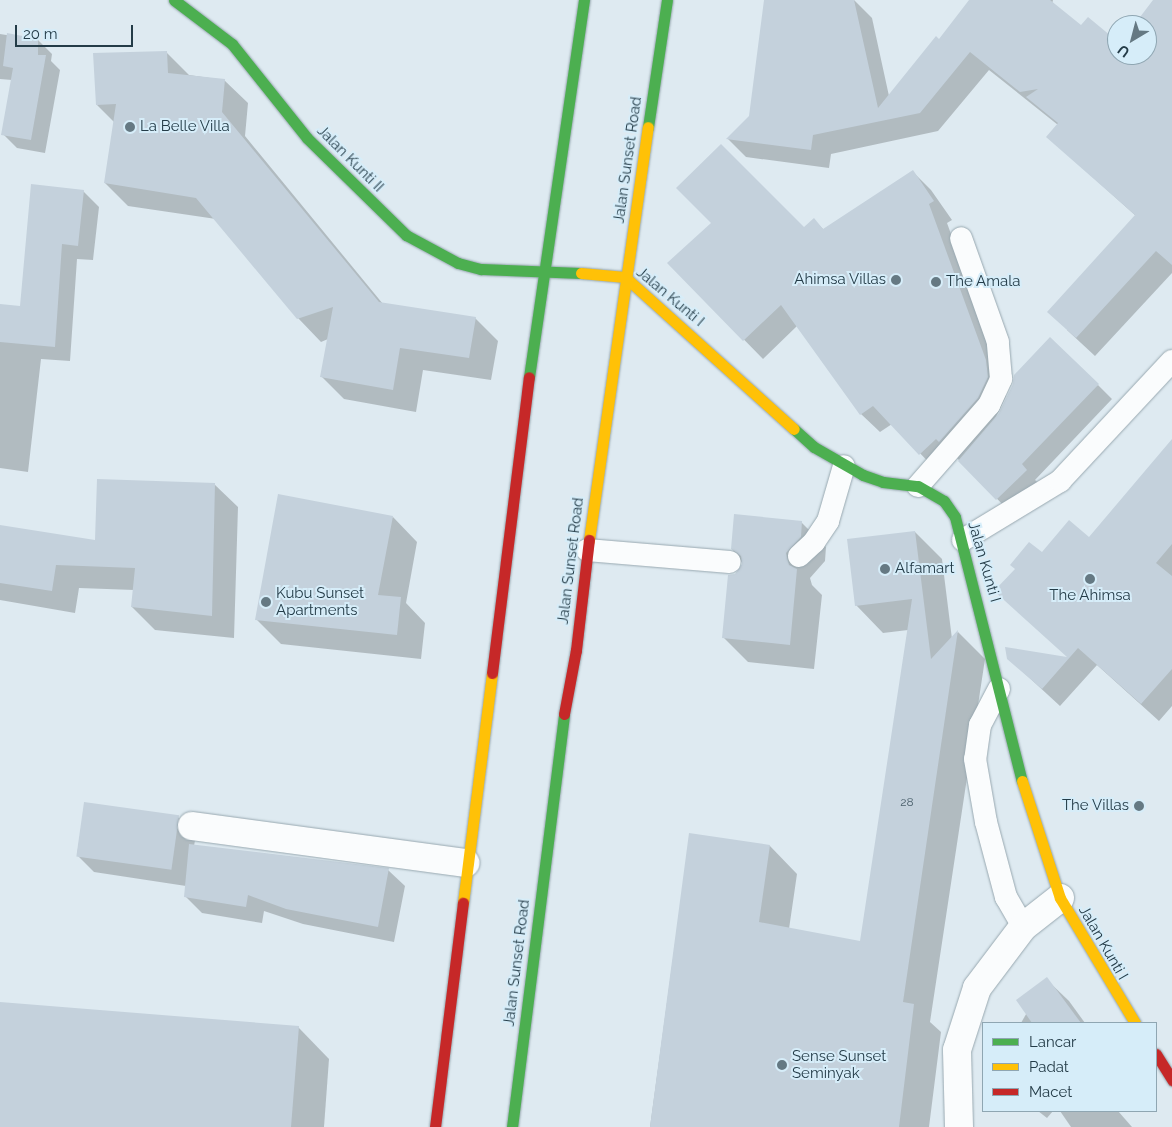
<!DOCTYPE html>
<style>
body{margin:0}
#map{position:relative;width:1172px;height:1127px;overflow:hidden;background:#deeaf1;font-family:Raleway,sans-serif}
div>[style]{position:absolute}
.shadow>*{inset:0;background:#0003}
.building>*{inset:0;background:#c4d1dc;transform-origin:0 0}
.roads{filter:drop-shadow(0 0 1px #98a8b0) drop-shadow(0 0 1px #98a8b0)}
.lane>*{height:22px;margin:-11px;padding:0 11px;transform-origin:11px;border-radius:11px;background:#fafcfd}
.street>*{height:28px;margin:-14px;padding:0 14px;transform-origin:14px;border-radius:14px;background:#fafcfd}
.fast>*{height:11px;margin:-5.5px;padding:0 5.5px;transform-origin:5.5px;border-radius:5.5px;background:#4caf50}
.slow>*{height:11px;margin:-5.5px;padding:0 5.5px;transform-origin:5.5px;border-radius:5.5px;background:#ffc107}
.jam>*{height:11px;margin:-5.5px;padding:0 5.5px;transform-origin:5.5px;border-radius:5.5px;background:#c62828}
.dots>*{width:14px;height:14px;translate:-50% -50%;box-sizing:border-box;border:2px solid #d6edf9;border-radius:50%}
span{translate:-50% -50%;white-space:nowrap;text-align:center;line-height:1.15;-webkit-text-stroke:4px #d6edf9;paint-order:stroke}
.number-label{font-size:12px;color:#4c616d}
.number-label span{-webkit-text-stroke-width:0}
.poi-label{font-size:15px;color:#243c48}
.left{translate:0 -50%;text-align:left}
.right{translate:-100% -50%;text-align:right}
.street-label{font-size:15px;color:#243c48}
.legend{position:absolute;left:982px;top:1022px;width:175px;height:90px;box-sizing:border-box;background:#d6edf9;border:1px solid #8fa6b2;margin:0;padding:6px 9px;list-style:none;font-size:15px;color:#243c48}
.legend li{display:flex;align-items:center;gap:10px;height:25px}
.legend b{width:25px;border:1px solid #8fa6b2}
.north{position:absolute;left:1107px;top:15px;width:50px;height:50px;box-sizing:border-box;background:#d6edf9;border:1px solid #8fa6b2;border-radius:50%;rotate:217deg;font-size:14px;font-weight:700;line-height:20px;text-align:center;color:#243c48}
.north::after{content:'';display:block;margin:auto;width:18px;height:22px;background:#657983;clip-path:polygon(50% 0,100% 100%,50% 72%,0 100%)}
.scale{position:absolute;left:15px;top:25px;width:118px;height:22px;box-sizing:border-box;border:2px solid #243c48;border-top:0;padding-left:6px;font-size:15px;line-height:18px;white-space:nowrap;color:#243c48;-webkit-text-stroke:4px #d6edf9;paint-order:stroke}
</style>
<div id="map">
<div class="shadow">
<div style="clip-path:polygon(765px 0,854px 0,872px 18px,889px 96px,939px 41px,971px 0,1053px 0,1052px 4px,1081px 27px,1117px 43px,1117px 55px,1147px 55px,1147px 25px,1135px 25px,1154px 0,1172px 0,1172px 273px,1095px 356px,1067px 330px,1136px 216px,1048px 137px,1058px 125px,989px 70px,938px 131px,831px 154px,829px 168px,746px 157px,728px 139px,750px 117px)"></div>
<div style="clip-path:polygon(0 34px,38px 40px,52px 54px,51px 61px,60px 70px,45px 153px,17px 148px,3px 134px,12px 80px,0 79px)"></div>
<div style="clip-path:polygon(166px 52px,189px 75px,224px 80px,248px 103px,245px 136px,383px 304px,475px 318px,498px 341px,491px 380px,423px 370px,416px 412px,344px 399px,321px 376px,328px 339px,321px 342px,298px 318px,216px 219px,128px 206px,105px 183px,114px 122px,97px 105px)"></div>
<div style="clip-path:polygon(913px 172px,931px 190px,952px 220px,947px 223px,1004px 379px,1006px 396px,995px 419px,1098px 385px,1112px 399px,1035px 480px,1041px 485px,1011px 513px,955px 456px,938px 472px,892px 424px,880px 432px,861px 414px,797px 326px,763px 359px,669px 263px,804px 228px,814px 220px,824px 230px)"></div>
<div style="clip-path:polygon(83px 191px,99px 207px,93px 260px,77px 259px,70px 361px,41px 359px,28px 472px,0 468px,0 305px,22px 308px)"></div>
<div style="clip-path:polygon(1172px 447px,1172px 706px,1159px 721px,1097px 665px,1060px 706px,1008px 658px,1069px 658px,1042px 554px,1089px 539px)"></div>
<div style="clip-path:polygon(214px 484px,238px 507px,234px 638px,155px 630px,132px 607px,134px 590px,79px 588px,75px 613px,0 600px,0 527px,97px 542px)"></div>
<div style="clip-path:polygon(393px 517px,417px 542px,406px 603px,425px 623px,421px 659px,281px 644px,257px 620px)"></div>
<div style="clip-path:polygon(801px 522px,826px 547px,825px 561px,810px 578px,812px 585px,822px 595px,814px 669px,748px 662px,724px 638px,736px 575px,743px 564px,732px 549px)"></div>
<div style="clip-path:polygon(915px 532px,942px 559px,952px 639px,958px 632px,985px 659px,930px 1022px,941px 1032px,929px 1127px,650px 1127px,690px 834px,770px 846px,797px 874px,789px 929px,861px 943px,908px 630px,883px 633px,856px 605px)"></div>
<div style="clip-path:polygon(85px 803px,179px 818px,196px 835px,194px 846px,388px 870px,405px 886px,394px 942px,303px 924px,264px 911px,262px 923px,202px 913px,186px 897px,186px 886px,94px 872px,77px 855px)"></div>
<div style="clip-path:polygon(1046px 979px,1069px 1001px,1085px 1023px,1021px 1023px)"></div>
<div style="clip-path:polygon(0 1019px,298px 1027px,329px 1059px,324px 1127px,0 1127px)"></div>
<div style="clip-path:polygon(1038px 1111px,1053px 1111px,1047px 1118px)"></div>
<div style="clip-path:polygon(1060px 1111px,1118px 1111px,1132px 1127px,1071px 1127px)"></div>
</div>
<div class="building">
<div style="clip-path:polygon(764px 0,854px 0,878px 108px,936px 36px,939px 39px,969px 0,1050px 0,1081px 25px,1088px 17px,1117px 41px,1117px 55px,1147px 55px,1147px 25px,1134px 25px,1153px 0,1172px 0,1172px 265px,1156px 251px,1076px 338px,1047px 312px,1135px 215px,1046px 137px,1058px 123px,1026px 97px,1038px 89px,1020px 92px,970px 52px,920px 113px,813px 135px,811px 150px,726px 139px,749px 116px)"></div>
<div style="clip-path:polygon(7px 33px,38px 39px,38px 55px,46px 55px,31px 140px,1px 135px,13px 68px,3px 66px)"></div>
<div style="clip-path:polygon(167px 51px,168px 73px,225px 79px,222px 112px,379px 302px,476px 317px,469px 358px,400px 348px,393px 390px,320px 377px,333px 307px,297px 319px,196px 198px,104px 183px,116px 104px,96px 105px,93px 53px)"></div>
<div style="clip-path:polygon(721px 144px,804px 227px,814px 218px,823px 229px,913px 170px,934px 201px,929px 204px,986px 360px,988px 377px,978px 398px,939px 442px,936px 439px,919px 455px,873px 406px,860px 415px,781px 305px,743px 341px,667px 263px,711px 223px,676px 188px)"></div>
<div style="clip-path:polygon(31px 184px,84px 190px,78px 246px,62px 244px,55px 347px,0 342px,0 304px,20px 306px)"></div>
<div style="clip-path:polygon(1050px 337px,1099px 384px,1022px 464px,1027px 470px,996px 500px,958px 461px,999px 413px,1013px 384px,1014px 375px)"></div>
<div style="clip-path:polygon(1172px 439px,1172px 544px,1156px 563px,1172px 576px,1172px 669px,1141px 704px,1078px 648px,1042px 689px,1007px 659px,1005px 647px,1067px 657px,994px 591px,1015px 569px,1010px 565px,1029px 542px,1042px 552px,1069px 520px,1089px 537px)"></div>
<div style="clip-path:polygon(97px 479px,215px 483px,212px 616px,131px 607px,135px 568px,56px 565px,52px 591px,0 583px,0 525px,95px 540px)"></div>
<div style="clip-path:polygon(278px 494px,393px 516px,378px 595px,401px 597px,397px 635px,255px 620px)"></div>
<div style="clip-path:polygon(734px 514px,802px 521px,801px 537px,786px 553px,789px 565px,797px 569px,790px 645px,722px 638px,728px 575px,735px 574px,742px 564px,741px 556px,731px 549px)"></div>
<div style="clip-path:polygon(915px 531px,931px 659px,958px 630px,903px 1002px,914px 1004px,899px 1127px,650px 1127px,689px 833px,770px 845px,759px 922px,860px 941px,912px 599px,855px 606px,847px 539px)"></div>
<div style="left:84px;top:802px;width:96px;height:55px;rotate:8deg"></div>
<div style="clip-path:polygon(189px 844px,389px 868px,378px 927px,286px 909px,248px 895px,246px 907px,184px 897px)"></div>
<div style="clip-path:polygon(1047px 977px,1081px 1023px,1032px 1023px,1016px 1000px)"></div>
<div style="clip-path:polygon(0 1002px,299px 1026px,291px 1127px,0 1127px)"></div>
</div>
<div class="roads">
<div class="lane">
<div style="left:918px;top:486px;width:108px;rotate:-48.8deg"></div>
<div style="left:989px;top:405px;width:29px;rotate:-65deg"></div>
<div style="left:1001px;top:379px;width:37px;rotate:-95deg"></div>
<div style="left:998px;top:342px;width:110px;rotate:-109.6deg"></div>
<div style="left:963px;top:540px;width:114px;rotate:-31.3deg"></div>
<div style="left:1060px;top:481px;width:164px;rotate:-47deg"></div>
<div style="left:587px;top:550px;width:143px;rotate:4.8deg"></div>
<div style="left:799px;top:556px;width:21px;rotate:-43deg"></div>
<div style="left:814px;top:542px;width:25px;rotate:-56deg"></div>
<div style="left:828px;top:521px;width:57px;rotate:-73.8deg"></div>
<div style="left:999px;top:689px;width:41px;rotate:117.8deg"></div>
<div style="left:980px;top:725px;width:34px;rotate:98deg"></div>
<div style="left:975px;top:759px;width:64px;rotate:80.1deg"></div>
<div style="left:986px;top:822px;width:78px;rotate:75.1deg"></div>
<div style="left:1006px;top:897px;width:34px;rotate:60deg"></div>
</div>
<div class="street">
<div style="left:192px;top:826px;width:276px;rotate:7.7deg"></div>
<div style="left:959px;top:1127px;width:77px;rotate:-91.5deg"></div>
<div style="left:957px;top:1050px;width:65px;rotate:-72.1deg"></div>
<div style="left:977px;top:988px;width:76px;rotate:-53deg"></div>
<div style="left:1023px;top:927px;width:47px;rotate:-38.1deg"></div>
</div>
<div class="fast">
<div style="left:174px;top:0;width:73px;rotate:37.2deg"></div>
<div style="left:232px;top:44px;width:120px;rotate:51.4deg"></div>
<div style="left:307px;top:138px;width:139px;rotate:44.4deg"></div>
<div style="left:406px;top:235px;width:59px;rotate:28.3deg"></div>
<div style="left:458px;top:263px;width:24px;rotate:15deg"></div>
<div style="left:481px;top:269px;width:100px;rotate:2.3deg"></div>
<div style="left:648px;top:127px;width:128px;rotate:-81.5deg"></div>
<div style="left:529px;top:377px;width:381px;rotate:-81.7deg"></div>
<div style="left:794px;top:429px;width:27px;rotate:42deg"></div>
<div style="left:814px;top:447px;width:56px;rotate:29.7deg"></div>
<div style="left:863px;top:475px;width:21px;rotate:19deg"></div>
<div style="left:883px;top:482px;width:35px;rotate:7deg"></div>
<div style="left:918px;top:486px;width:30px;rotate:30deg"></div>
<div style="left:944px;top:501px;width:19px;rotate:55deg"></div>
<div style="left:955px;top:517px;width:272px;rotate:75.8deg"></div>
<div style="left:512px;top:1127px;width:416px;rotate:-82.8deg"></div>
</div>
<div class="slow">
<div style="left:581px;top:273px;width:44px;rotate:5.2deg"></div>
<div style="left:625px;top:277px;width:227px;rotate:42deg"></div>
<div style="left:589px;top:540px;width:417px;rotate:-81.9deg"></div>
<div style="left:1022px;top:781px;width:123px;rotate:72deg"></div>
<div style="left:1060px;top:898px;width:146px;rotate:59deg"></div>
<div style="left:463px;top:903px;width:232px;rotate:-82.8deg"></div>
</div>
<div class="jam">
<div style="left:492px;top:673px;width:298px;rotate:-82.9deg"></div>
<div style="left:564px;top:714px;width:65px;rotate:-79.4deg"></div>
<div style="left:576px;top:650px;width:111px;rotate:-83.3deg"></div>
<div style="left:1156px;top:1054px;width:31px;rotate:58deg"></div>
<div style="left:435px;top:1127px;width:226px;rotate:-82.9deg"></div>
</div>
</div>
<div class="dots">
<div style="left:130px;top:127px;background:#657983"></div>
<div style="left:896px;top:280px;background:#657983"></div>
<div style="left:936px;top:282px;background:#657983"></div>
<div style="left:885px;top:569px;background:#657983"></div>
<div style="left:1090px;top:579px;background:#657983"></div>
<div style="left:266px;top:602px;background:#657983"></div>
<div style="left:1139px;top:806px;background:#657983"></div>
<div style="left:782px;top:1065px;background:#657983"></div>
</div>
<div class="number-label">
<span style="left:907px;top:803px">28</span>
</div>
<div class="poi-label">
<span class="left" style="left:140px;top:127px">La Belle Villa</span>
<span class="right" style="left:886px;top:280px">Ahimsa Villas</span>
<span class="left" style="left:946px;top:282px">The Amala</span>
<span class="left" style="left:895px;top:569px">Alfamart</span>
<span class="left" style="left:276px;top:602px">Kubu Sunset<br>Apartments</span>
<span style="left:1090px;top:596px">The Ahimsa</span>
<span class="right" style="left:1129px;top:806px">The Villas</span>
<span class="left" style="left:792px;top:1065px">Sense Sunset<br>Seminyak</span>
</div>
<div class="street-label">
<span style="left:350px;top:159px;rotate:45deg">Jalan Kunti II</span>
<span style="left:628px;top:160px;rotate:-82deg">Jalan Sunset Road</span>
<span style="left:670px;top:297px;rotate:40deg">Jalan Kunti I</span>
<span style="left:571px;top:561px;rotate:-83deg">Jalan Sunset Road</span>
<span style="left:984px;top:562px;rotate:74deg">Jalan Kunti I</span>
<span style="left:1103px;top:943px;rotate:60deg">Jalan Kunti I</span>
<span style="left:517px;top:963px;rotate:-83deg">Jalan Sunset Road</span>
</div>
<ul class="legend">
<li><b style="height:6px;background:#4caf50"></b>Lancar</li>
<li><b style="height:6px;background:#ffc107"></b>Padat</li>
<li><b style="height:6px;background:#c62828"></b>Macet</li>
</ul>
<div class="north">U</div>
<div class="scale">20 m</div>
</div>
